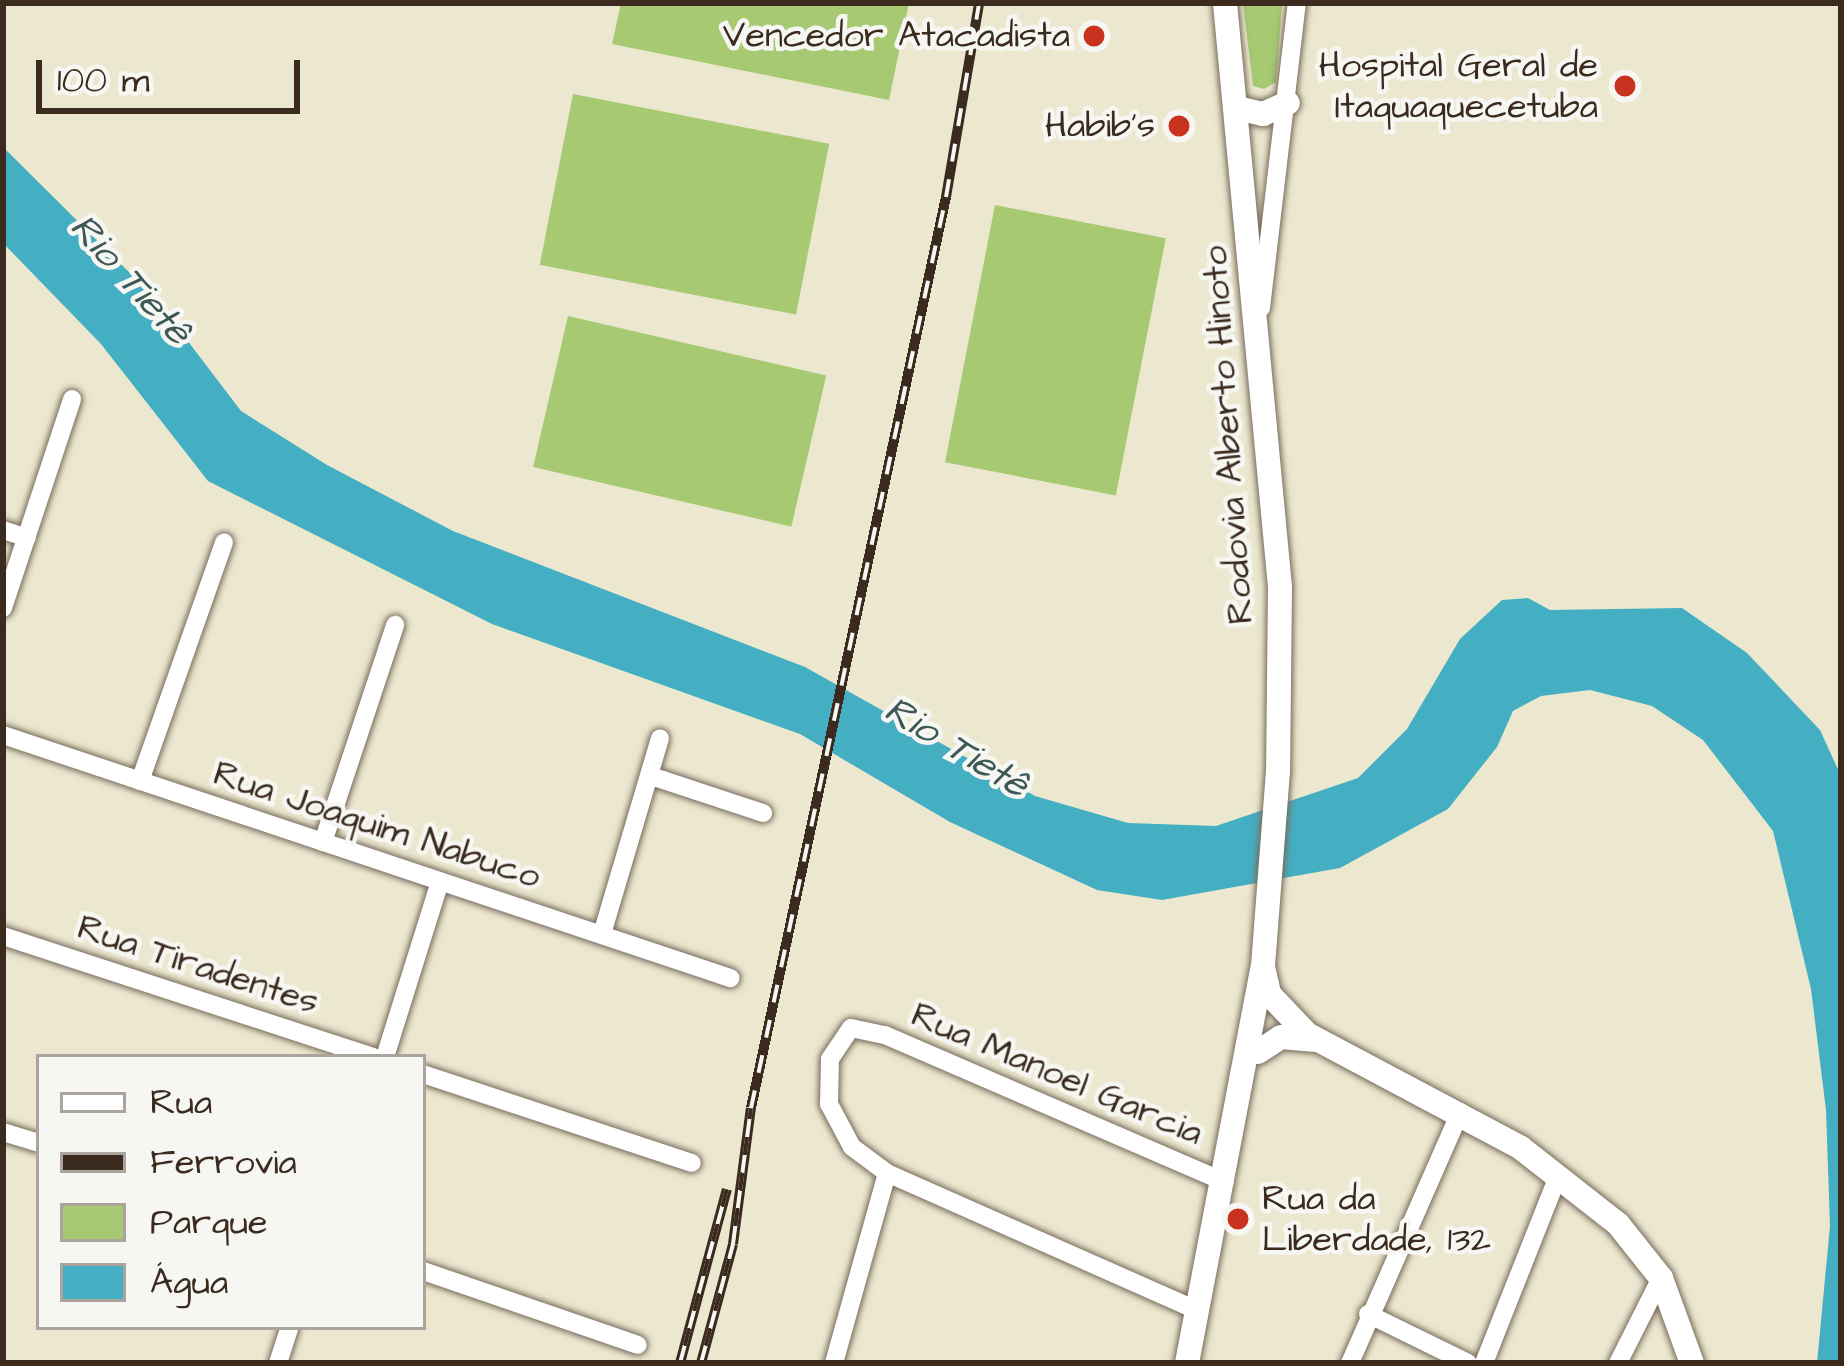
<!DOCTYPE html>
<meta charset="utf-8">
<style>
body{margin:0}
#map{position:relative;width:1844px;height:1366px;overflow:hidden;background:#ece8d0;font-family:"Architects Daughter",sans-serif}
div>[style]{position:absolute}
.green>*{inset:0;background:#a6c972;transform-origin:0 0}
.water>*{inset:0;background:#44aec2}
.roads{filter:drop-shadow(0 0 3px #796c5c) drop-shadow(0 0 3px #796c5c)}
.minor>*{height:18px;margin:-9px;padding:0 9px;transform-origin:9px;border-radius:9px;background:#fff}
.major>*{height:24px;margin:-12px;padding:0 12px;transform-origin:12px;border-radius:12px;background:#fff}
.rail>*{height:10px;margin-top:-5px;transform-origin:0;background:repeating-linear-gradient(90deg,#f6f6f2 0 18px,#3b2a1e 0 36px);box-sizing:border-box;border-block:3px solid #3b2a1e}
.dots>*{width:33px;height:33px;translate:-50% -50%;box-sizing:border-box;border:6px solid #f6f6f2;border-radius:50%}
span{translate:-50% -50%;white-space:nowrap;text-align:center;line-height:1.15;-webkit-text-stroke:9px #f6f6f2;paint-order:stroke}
.poi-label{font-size:36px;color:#3b2a1e}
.right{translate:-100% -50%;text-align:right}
.left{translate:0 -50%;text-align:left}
.street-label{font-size:36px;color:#3b2a1e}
.water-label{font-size:39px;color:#3e5857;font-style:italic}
.frame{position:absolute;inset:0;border:6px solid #3b2a1e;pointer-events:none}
.legend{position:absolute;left:36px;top:1054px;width:390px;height:276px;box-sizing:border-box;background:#f6f6f2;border:3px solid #aba49d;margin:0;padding:15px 21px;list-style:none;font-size:36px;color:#3b2a1e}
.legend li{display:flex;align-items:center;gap:24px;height:60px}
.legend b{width:60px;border:3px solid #aba49d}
.scale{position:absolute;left:36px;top:60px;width:264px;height:54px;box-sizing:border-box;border:6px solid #3b2a1e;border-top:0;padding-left:15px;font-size:36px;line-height:42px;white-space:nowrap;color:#3b2a1e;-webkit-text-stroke:9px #f6f6f2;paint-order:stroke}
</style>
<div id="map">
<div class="green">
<div style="clip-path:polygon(621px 3px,909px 3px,889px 100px,612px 44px)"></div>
<div style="clip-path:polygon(1243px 3px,1282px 3px,1276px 82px,1264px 89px,1253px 86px)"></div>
<div style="left:573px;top:94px;width:261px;height:174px;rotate:11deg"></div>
<div style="left:995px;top:205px;width:174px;height:262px;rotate:11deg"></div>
<div style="left:568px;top:316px;width:265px;height:155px;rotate:13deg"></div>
</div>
<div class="water">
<div style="clip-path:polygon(3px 147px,155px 298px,241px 411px,327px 465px,453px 531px,805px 667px,1035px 796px,1128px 823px,1216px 826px,1358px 778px,1407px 729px,1460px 639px,1502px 600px,1528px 598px,1550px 610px,1682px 608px,1747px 653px,1820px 730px,1841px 776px,1841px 1363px,1817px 1363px,1830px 1226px,1826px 1110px,1811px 989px,1773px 831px,1703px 740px,1652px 706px,1590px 690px,1541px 696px,1513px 711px,1497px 747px,1448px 809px,1340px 868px,1162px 900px,1097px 890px,950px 822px,800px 734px,492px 624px,208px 481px,101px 344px,3px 243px)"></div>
</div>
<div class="roads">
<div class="minor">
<div style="left:1261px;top:308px;width:307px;rotate:-83.3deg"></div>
<div style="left:3px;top:530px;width:25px;rotate:18deg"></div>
<div style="left:3px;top:608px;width:220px;rotate:-71.7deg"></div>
<div style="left:3px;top:735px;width:767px;rotate:18.48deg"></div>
<div style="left:651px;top:776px;width:118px;rotate:18.3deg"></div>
<div style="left:140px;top:781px;width:253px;rotate:-70.6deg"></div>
<div style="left:323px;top:842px;width:229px;rotate:-71.6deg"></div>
<div style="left:602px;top:934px;width:204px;rotate:-73.5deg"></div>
<div style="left:3px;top:936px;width:389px;rotate:18.1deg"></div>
<div style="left:385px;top:1057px;width:184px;rotate:-72.6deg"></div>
<div style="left:423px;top:1074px;width:283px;rotate:18.3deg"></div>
<div style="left:3px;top:1132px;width:38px;rotate:17deg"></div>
<div style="left:887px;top:1173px;width:341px;rotate:23.9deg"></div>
<div style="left:423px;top:1271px;width:227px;rotate:19deg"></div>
<div style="left:1368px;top:1314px;width:111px;rotate:26.1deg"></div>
<div style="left:278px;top:1363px;width:38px;rotate:-72deg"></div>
<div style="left:834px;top:1363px;width:197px;rotate:-74.4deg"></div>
<div style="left:887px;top:1173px;width:44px;rotate:-143.4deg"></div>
<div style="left:852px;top:1147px;width:49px;rotate:-118.1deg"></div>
<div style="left:829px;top:1104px;width:45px;rotate:-88.7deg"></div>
<div style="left:830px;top:1059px;width:37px;rotate:-56deg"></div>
<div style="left:851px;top:1028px;width:35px;rotate:12deg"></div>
<div style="left:885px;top:1035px;width:370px;rotate:23.4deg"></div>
<div style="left:1350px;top:1363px;width:274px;rotate:-66.3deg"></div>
<div style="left:1484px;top:1363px;width:203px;rotate:-68.4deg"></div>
<div style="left:1618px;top:1363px;width:95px;rotate:-63.2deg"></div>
</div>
<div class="major">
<div style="left:1225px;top:3px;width:587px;rotate:84.62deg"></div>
<div style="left:1280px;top:587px;width:184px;rotate:90.6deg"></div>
<div style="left:1278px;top:771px;width:197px;rotate:94.4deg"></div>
<div style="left:1263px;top:967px;width:28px;rotate:77deg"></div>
<div style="left:1269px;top:994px;width:55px;rotate:46.5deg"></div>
<div style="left:1307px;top:1034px;width:242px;rotate:28deg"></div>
<div style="left:1521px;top:1148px;width:123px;rotate:38.1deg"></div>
<div style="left:1618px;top:1224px;width:69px;rotate:51.5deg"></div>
<div style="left:1661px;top:1278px;width:90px;rotate:70deg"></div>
<div style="left:1237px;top:108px;width:27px;rotate:13deg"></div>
<div style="left:1263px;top:114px;width:27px;rotate:-24deg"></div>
<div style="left:1258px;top:1052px;width:27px;rotate:-33deg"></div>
<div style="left:1281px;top:1037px;width:35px;rotate:5deg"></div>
<div style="left:1187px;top:1363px;width:401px;rotate:-79.2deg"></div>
</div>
</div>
<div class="rail">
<div style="left:680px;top:1363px;width:180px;rotate:-74.9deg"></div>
<div style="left:701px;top:1363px;width:123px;rotate:-74.9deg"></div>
<div style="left:733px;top:1244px;width:137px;rotate:-82.5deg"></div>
<div style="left:751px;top:1108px;width:932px;rotate:-77.92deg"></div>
<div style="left:946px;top:197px;width:197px;rotate:-80.3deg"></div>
</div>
<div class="dots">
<div style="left:1094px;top:36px;background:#c8321e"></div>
<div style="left:1625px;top:86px;background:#c8321e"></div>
<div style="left:1179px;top:126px;background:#c8321e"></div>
<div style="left:1238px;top:1219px;background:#c8321e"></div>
</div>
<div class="poi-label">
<span class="right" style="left:1070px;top:36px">Vencedor Atacadista</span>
<span class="right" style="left:1598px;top:86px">Hospital Geral de<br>Itaquaquecetuba</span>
<span class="right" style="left:1155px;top:126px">Habib's</span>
<span class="left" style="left:1262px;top:1219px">Rua da<br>Liberdade, 132</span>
</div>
<div class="street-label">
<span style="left:1228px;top:435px;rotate:-94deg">Rodovia Alberto Hinoto</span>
<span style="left:377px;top:825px;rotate:18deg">Rua Joaquim Nabuco</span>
<span style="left:198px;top:965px;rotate:18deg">Rua Tiradentes</span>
<span style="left:1057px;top:1074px;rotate:23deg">Rua Manoel Garcia</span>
</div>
<div class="water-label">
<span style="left:130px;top:280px;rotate:48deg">Rio Tietê</span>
<span style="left:956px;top:748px;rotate:31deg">Rio Tietê</span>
</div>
<div class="frame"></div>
<ul class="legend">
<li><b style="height:15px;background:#fff"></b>Rua</li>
<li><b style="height:15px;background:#3b2a1e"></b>Ferrovia</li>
<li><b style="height:33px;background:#a6c972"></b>Parque</li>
<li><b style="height:33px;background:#44aec2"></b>Água</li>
</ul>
<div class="scale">100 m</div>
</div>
